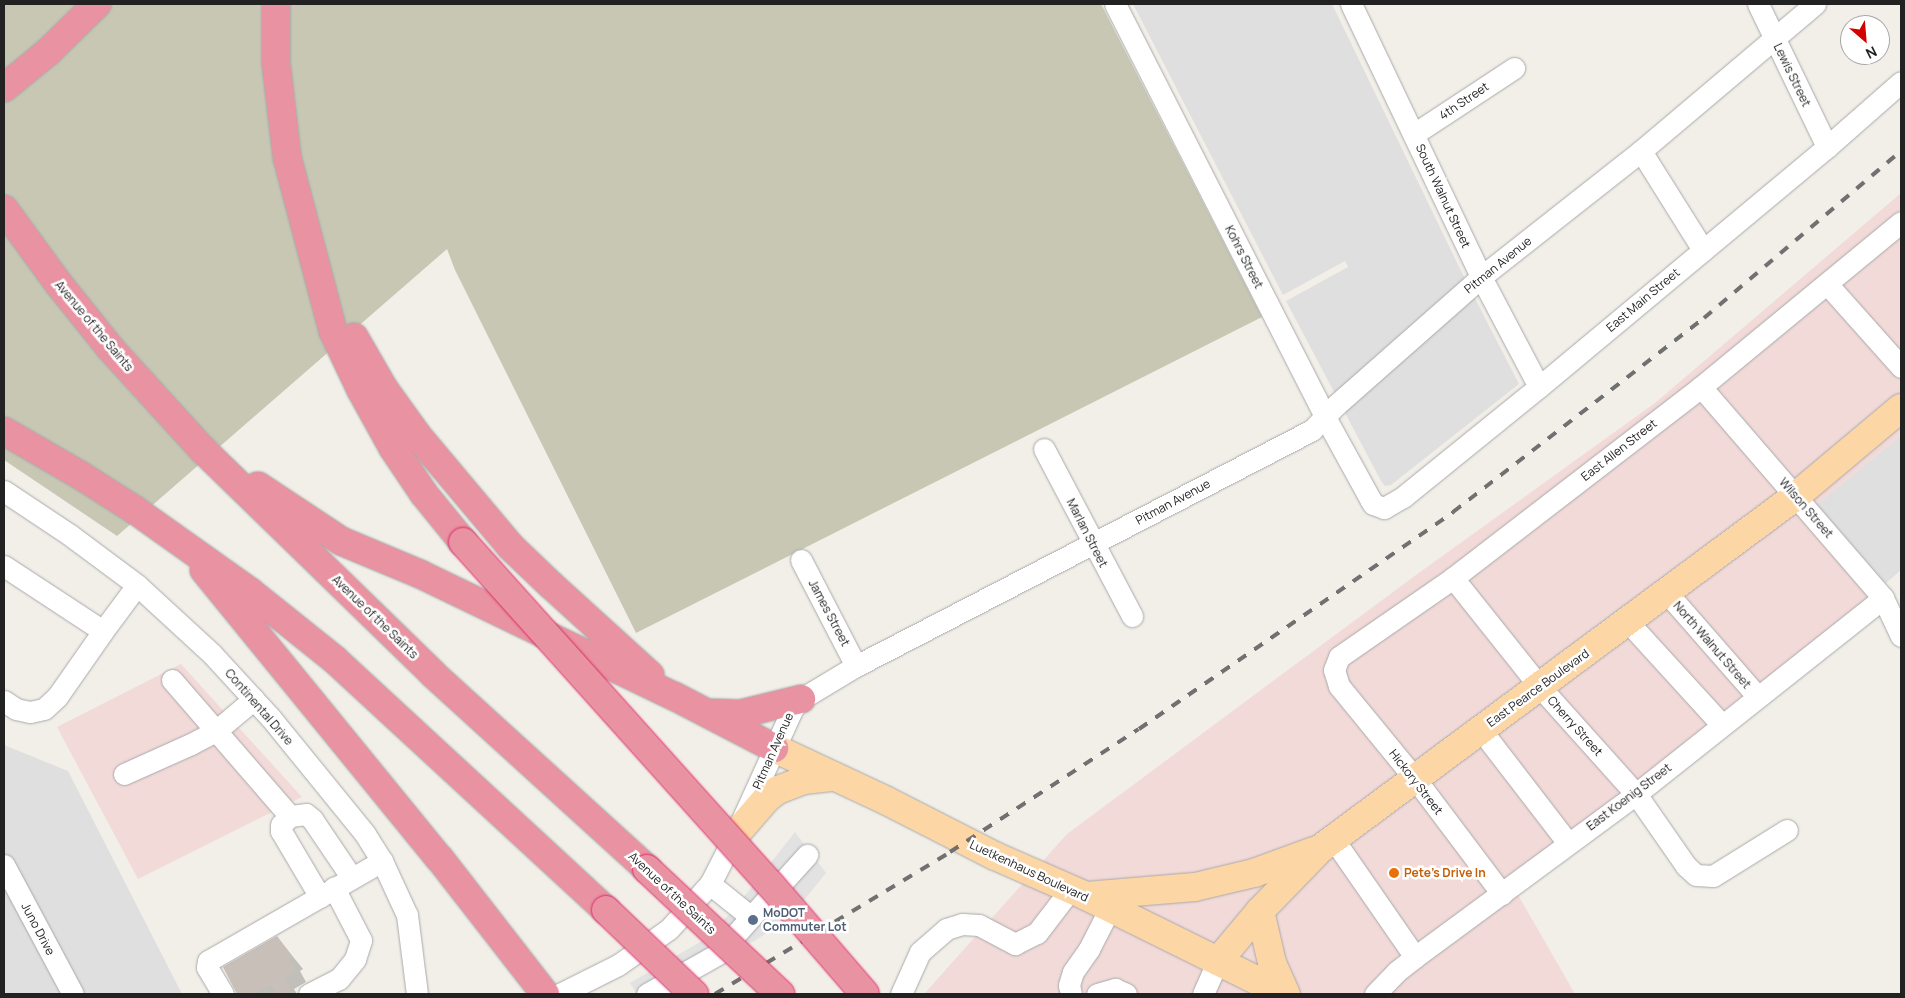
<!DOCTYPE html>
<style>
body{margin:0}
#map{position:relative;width:1905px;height:998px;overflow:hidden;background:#f2efe9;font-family:Manrope,sans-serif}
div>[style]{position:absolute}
.residential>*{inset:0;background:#e0dfdf}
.commercial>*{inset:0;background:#f2dad9}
.construction>*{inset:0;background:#c7c7b4}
.parking>*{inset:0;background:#e2e2e2}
.shadow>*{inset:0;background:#0003}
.building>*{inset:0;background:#c7bfb8}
.roads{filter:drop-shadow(0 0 1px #a9a9a9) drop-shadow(0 0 1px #a9a9a9)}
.minor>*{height:21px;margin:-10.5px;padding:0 10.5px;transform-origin:10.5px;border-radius:10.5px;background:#fff}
.major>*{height:28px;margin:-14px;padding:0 14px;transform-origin:14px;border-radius:14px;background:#fcd6a4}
.highway>*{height:28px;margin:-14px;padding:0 14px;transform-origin:14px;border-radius:14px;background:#e892a2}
.rail>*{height:4px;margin-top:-2px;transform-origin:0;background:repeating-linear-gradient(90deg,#707070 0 10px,transparent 0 20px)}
.bridges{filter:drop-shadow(0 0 1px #dc2a67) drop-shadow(0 0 1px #dc2a67)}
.highway-bridge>*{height:28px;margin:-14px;padding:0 14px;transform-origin:14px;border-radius:14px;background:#e892a2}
.dots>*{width:14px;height:14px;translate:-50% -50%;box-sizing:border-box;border:2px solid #fff;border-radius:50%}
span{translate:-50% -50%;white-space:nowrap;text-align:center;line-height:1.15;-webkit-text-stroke:5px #fff;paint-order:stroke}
.street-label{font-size:12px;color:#222}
.food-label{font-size:12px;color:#c56008;font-weight:700}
.left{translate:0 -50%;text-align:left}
.service-label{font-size:12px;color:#4e5e75;font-weight:700}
.frame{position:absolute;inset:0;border:5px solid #222;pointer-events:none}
.north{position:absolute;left:1840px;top:15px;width:50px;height:50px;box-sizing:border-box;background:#fff;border:1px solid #a7a7a7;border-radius:50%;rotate:153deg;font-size:14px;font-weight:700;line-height:20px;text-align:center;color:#222}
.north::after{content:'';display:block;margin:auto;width:18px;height:22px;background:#d40000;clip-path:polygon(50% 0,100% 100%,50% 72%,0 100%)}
</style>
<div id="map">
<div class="residential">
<div style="clip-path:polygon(1133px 4px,1332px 4px,1463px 275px,1519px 384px,1391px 485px,1385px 486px,1381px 481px,1286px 301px,1348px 267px,1345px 261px,1283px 295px)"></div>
<div style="clip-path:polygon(1901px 435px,1901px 570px,1886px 583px,1816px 505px)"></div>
<div style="clip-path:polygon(4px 745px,68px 771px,182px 994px,4px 994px)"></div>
</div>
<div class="commercial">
<div style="clip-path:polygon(1901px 193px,1901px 435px,1816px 505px,1886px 583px,1843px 619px,1510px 881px,1575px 994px,924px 994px,1067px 834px,1416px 575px,1655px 403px)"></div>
<div style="clip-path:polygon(181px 664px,302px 797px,138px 879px,57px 727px)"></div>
</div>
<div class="construction">
<div style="clip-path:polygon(4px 4px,1101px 4px,1262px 317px,636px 633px,455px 270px,447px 249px,117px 536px,4px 460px)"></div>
</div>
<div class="parking">
<div style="clip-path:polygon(795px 832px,826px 873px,800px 905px,773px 929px,670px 994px,637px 994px,630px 983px,700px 942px,733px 911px)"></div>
</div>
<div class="shadow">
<div style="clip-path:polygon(277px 937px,303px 969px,300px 971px,306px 982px,294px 989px,297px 994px,239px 994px,224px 967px)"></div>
</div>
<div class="building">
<div style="clip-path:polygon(277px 936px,293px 957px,289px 959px,296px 971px,284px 978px,293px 994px,276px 994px,271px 985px,253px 994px,237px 994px,223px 967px)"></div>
</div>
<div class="roads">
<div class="minor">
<div style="left:1115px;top:4px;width:463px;rotate:63deg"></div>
<div style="left:1325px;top:417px;width:94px;rotate:61.2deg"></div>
<div style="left:1370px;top:499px;width:6px;rotate:59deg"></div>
<div style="left:1373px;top:504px;width:12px;rotate:20deg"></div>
<div style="left:1384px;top:508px;width:22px;rotate:-30deg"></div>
<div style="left:1403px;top:497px;width:175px;rotate:-39deg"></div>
<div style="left:1539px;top:387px;width:375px;rotate:-39.8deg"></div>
<div style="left:1827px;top:147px;width:98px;rotate:-41.3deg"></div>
<div style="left:1351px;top:4px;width:302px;rotate:64.5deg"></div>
<div style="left:1481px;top:277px;width:124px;rotate:62.2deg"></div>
<div style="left:1758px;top:4px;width:159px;rotate:64.2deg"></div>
<div style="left:1414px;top:134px;width:120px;rotate:-33.4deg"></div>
<div style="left:1641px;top:151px;width:117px;rotate:57.9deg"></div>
<div style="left:1828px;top:285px;width:110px;rotate:48.3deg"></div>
<div style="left:1701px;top:387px;width:279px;rotate:49.2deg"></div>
<div style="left:1883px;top:598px;width:42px;rotate:64.7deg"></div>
<div style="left:1044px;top:449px;width:189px;rotate:62.2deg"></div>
<div style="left:4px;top:491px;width:79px;rotate:33.7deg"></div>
<div style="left:70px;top:535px;width:84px;rotate:36.7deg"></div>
<div style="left:137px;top:585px;width:102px;rotate:42.6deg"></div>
<div style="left:212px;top:654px;width:86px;rotate:47.4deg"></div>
<div style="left:270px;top:717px;width:151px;rotate:50.9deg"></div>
<div style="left:365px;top:834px;width:32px;rotate:58deg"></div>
<div style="left:382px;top:861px;width:60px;rotate:65.2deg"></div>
<div style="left:407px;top:915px;width:80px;rotate:82.8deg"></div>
<div style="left:801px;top:560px;width:119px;rotate:62.6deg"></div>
<div style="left:4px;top:566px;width:118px;rotate:33.3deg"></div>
<div style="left:103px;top:631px;width:57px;rotate:-53.5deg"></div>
<div style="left:1453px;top:578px;width:139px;rotate:51.4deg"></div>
<div style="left:1540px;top:687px;width:144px;rotate:48.1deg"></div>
<div style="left:1636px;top:794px;width:88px;rotate:55.2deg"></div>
<div style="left:1686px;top:866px;width:13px;rotate:42deg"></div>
<div style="left:1696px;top:875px;width:17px;rotate:3deg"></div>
<div style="left:1713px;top:876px;width:87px;rotate:-31.9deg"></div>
<div style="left:1667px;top:593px;width:138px;rotate:48.8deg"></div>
<div style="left:1628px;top:622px;width:139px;rotate:47.6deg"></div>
<div style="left:172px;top:680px;width:180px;rotate:49.1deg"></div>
<div style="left:4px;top:701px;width:14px;rotate:34deg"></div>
<div style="left:16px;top:709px;width:14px;rotate:12deg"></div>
<div style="left:30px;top:712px;width:14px;rotate:-12deg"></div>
<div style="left:44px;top:709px;width:18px;rotate:-43deg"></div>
<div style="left:57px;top:697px;width:80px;rotate:-55.1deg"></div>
<div style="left:1481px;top:730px;width:143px;rotate:52.4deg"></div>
<div style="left:124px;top:774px;width:73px;rotate:-24.1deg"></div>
<div style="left:191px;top:744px;width:30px;rotate:-28deg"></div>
<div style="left:217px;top:730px;width:48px;rotate:-40deg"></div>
<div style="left:1334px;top:840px;width:142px;rotate:55.3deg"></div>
<div style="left:4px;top:865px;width:146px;rotate:61.9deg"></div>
<div style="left:1502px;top:894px;width:143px;rotate:-127deg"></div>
<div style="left:1416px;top:780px;width:122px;rotate:-129.3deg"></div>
<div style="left:1339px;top:686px;width:17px;rotate:-107deg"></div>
<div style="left:1334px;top:670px;width:14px;rotate:-69deg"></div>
<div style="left:1339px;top:657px;width:139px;rotate:-34.7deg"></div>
<div style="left:1453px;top:578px;width:313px;rotate:-37.6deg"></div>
<div style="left:1701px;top:387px;width:259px;rotate:-39.5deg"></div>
<div style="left:320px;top:897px;width:77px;rotate:-120.6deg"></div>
<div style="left:281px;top:831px;width:6px;rotate:-90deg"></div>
<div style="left:281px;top:825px;width:13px;rotate:-45deg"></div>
<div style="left:290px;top:816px;width:16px;rotate:-7deg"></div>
<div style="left:306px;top:814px;width:8px;rotate:40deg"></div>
<div style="left:312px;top:819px;width:71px;rotate:55.9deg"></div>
<div style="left:751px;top:917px;width:84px;rotate:-47.9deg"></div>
<div style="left:223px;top:994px;width:31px;rotate:-121deg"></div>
<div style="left:207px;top:967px;width:6px;rotate:-81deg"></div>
<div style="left:208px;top:961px;width:201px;rotate:-29.9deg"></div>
<div style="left:309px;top:994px;width:34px;rotate:-27deg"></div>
<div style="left:339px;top:979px;width:26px;rotate:-51deg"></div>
<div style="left:355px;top:959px;width:20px;rotate:-72deg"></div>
<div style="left:361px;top:940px;width:59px;rotate:-117.4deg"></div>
<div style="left:560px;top:994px;width:65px;rotate:-26.6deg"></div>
<div style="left:618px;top:965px;width:62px;rotate:-35.2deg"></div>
<div style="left:669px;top:929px;width:61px;rotate:-47.7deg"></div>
<div style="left:710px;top:884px;width:55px;rotate:-63deg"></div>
<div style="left:735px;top:835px;width:140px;rotate:-65.5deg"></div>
<div style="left:793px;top:708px;width:12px;rotate:-48deg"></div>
<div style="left:801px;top:699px;width:64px;rotate:-31deg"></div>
<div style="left:856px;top:666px;width:513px;rotate:-27.36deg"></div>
<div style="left:1312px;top:430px;width:35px;rotate:-46deg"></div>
<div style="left:1336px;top:405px;width:193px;rotate:-41.4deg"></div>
<div style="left:1481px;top:277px;width:204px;rotate:-38.2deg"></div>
<div style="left:1641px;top:151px;width:228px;rotate:-40.2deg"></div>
<div style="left:647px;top:994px;width:81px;rotate:-29.4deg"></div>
<div style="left:718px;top:954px;width:50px;rotate:-48.3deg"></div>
<div style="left:751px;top:917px;width:53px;rotate:-141.2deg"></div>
<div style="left:901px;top:994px;width:46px;rotate:-65.7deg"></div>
<div style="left:920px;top:952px;width:35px;rotate:-41deg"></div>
<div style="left:946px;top:929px;width:17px;rotate:-17deg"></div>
<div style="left:962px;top:924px;width:17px;rotate:3deg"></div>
<div style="left:979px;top:925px;width:41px;rotate:27.8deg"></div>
<div style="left:1015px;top:944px;width:25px;rotate:-27deg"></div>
<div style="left:1037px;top:933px;width:54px;rotate:-52.5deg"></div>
<div style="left:1071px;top:994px;width:9px;rotate:-103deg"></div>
<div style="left:1069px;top:985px;width:14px;rotate:-73deg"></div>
<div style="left:1073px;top:972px;width:28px;rotate:-55deg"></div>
<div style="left:1089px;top:949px;width:46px;rotate:-62.9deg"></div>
<div style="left:1097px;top:994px;width:19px;rotate:-16deg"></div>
<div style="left:1115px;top:989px;width:12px;rotate:24deg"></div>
<div style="left:1203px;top:994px;width:36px;rotate:-66deg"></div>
<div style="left:1375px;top:994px;width:30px;rotate:-46deg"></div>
<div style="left:1396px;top:972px;width:24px;rotate:-38deg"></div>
<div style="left:1415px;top:957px;width:275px;rotate:-36.4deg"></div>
<div style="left:1636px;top:794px;width:315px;rotate:-38.4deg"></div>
</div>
<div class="major">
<div style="left:774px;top:748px;width:125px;rotate:25.1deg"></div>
<div style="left:887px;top:801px;width:121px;rotate:27deg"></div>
<div style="left:995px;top:856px;width:99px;rotate:23.7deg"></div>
<div style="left:1086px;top:896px;width:221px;rotate:26.3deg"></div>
<div style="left:735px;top:835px;width:49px;rotate:-49.1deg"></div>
<div style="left:767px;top:798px;width:14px;rotate:-36deg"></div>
<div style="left:778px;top:790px;width:28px;rotate:-21deg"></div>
<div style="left:804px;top:780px;width:30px;rotate:-6deg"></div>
<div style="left:1086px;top:896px;width:109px;rotate:-4.7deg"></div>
<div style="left:1195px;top:887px;width:61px;rotate:-13.3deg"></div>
<div style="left:1254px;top:873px;width:64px;rotate:-20.1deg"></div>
<div style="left:1260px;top:911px;width:53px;rotate:77deg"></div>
<div style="left:1272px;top:963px;width:34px;rotate:66deg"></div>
<div style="left:1218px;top:961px;width:65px;rotate:-50deg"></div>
<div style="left:1260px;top:911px;width:86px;rotate:-45.9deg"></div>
<div style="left:1320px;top:849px;width:593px;rotate:-36.56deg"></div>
<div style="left:1796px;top:496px;width:137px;rotate:-40deg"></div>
</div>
<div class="highway">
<div style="left:276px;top:4px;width:59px;rotate:90deg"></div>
<div style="left:276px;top:63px;width:95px;rotate:83.3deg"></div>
<div style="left:287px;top:157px;width:180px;rotate:75.2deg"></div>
<div style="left:333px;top:331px;width:65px;rotate:64.6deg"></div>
<div style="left:361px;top:390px;width:66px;rotate:61.1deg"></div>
<div style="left:393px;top:448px;width:55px;rotate:56deg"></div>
<div style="left:424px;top:494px;width:62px;rotate:50.9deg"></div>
<div style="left:4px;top:88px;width:57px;rotate:-39.3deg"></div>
<div style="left:48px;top:52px;width:69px;rotate:-44.4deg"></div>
<div style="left:4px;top:209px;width:92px;rotate:53.9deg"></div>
<div style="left:58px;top:283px;width:83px;rotate:51.3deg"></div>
<div style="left:110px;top:348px;width:137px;rotate:47.7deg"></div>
<div style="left:202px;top:449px;width:322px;rotate:44.2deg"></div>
<div style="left:433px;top:674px;width:290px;rotate:42.3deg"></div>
<div style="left:354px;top:337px;width:60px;rotate:60deg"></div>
<div style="left:384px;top:389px;width:57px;rotate:54.3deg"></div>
<div style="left:417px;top:435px;width:145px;rotate:50deg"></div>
<div style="left:510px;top:546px;width:57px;rotate:43.6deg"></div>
<div style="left:551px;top:585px;width:134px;rotate:42.3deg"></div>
<div style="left:4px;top:431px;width:88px;rotate:30.1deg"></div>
<div style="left:80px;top:475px;width:65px;rotate:32.5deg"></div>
<div style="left:135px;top:510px;width:140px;rotate:35.4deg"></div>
<div style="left:249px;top:591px;width:110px;rotate:38.7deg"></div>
<div style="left:335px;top:660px;width:369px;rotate:42.7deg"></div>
<div style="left:258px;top:486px;width:100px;rotate:33.5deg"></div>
<div style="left:341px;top:541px;width:86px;rotate:22.7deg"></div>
<div style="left:420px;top:574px;width:282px;rotate:25.7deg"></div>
<div style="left:674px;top:696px;width:113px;rotate:27.5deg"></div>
<div style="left:204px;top:570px;width:373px;rotate:50.8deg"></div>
<div style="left:440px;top:859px;width:171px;rotate:52.1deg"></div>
<div style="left:709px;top:713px;width:31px;rotate:2deg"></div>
<div style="left:740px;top:714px;width:63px;rotate:-13.8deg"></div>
</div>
</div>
<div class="rail">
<div style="left:715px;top:994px;width:275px;rotate:-31.1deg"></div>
<div style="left:950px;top:852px;width:225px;rotate:-33.1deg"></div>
<div style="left:1139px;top:729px;width:382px;rotate:-34.6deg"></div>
<div style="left:1453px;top:512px;width:317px;rotate:-37.7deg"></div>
<div style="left:1704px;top:318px;width:258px;rotate:-40.3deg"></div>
</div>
<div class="bridges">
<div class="highway-bridge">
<div style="left:463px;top:542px;width:460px;rotate:48.1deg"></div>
<div style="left:770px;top:884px;width:145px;rotate:49.2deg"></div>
<div style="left:647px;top:869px;width:183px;rotate:43.2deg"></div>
<div style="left:606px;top:910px;width:122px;rotate:43.7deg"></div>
</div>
</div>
<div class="dots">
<div style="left:1394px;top:873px;background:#e8710a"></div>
<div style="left:753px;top:920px;background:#5c6f8a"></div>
</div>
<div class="street-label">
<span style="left:1792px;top:75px;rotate:64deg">Lewis Street</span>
<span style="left:1464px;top:101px;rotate:-34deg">4th Street</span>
<span style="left:1443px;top:196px;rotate:65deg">South Walnut Street</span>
<span style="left:1244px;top:257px;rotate:63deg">Kohrs Street</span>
<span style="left:1498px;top:265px;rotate:-39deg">Pitman Avenue</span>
<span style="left:1643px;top:300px;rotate:-40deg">East Main Street</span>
<span style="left:94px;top:326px;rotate:50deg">Avenue of the Saints</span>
<span style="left:1619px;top:450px;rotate:-38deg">East Allen Street</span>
<span style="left:1173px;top:502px;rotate:-28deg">Pitman Avenue</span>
<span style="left:1806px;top:508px;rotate:49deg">Wilson Street</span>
<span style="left:1087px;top:533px;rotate:63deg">Marlan Street</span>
<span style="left:829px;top:613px;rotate:62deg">James Street</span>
<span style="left:375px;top:617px;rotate:44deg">Avenue of the Saints</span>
<span style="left:1712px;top:645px;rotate:49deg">North Walnut Street</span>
<span style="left:1538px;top:688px;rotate:-36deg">East Pearce Boulevard</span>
<span style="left:259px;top:707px;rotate:49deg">Continental Drive</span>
<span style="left:1575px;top:726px;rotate:48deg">Cherry Street</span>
<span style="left:773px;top:751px;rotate:-66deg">Pitman Avenue</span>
<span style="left:1416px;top:782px;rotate:52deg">Hickory Street</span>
<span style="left:1629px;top:797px;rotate:-37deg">East Koenig Street</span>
<span style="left:1029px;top:871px;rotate:25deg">Luetkenhaus Boulevard</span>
<span style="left:672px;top:893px;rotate:43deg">Avenue of the Saints</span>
<span style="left:38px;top:929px;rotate:62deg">Juno Drive</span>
</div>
<div class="food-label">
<span class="left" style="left:1404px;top:873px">Pete's Drive In</span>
</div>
<div class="service-label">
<span class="left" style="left:763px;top:920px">MoDOT<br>Commuter Lot</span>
</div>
<div class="frame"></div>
<div class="north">N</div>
</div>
